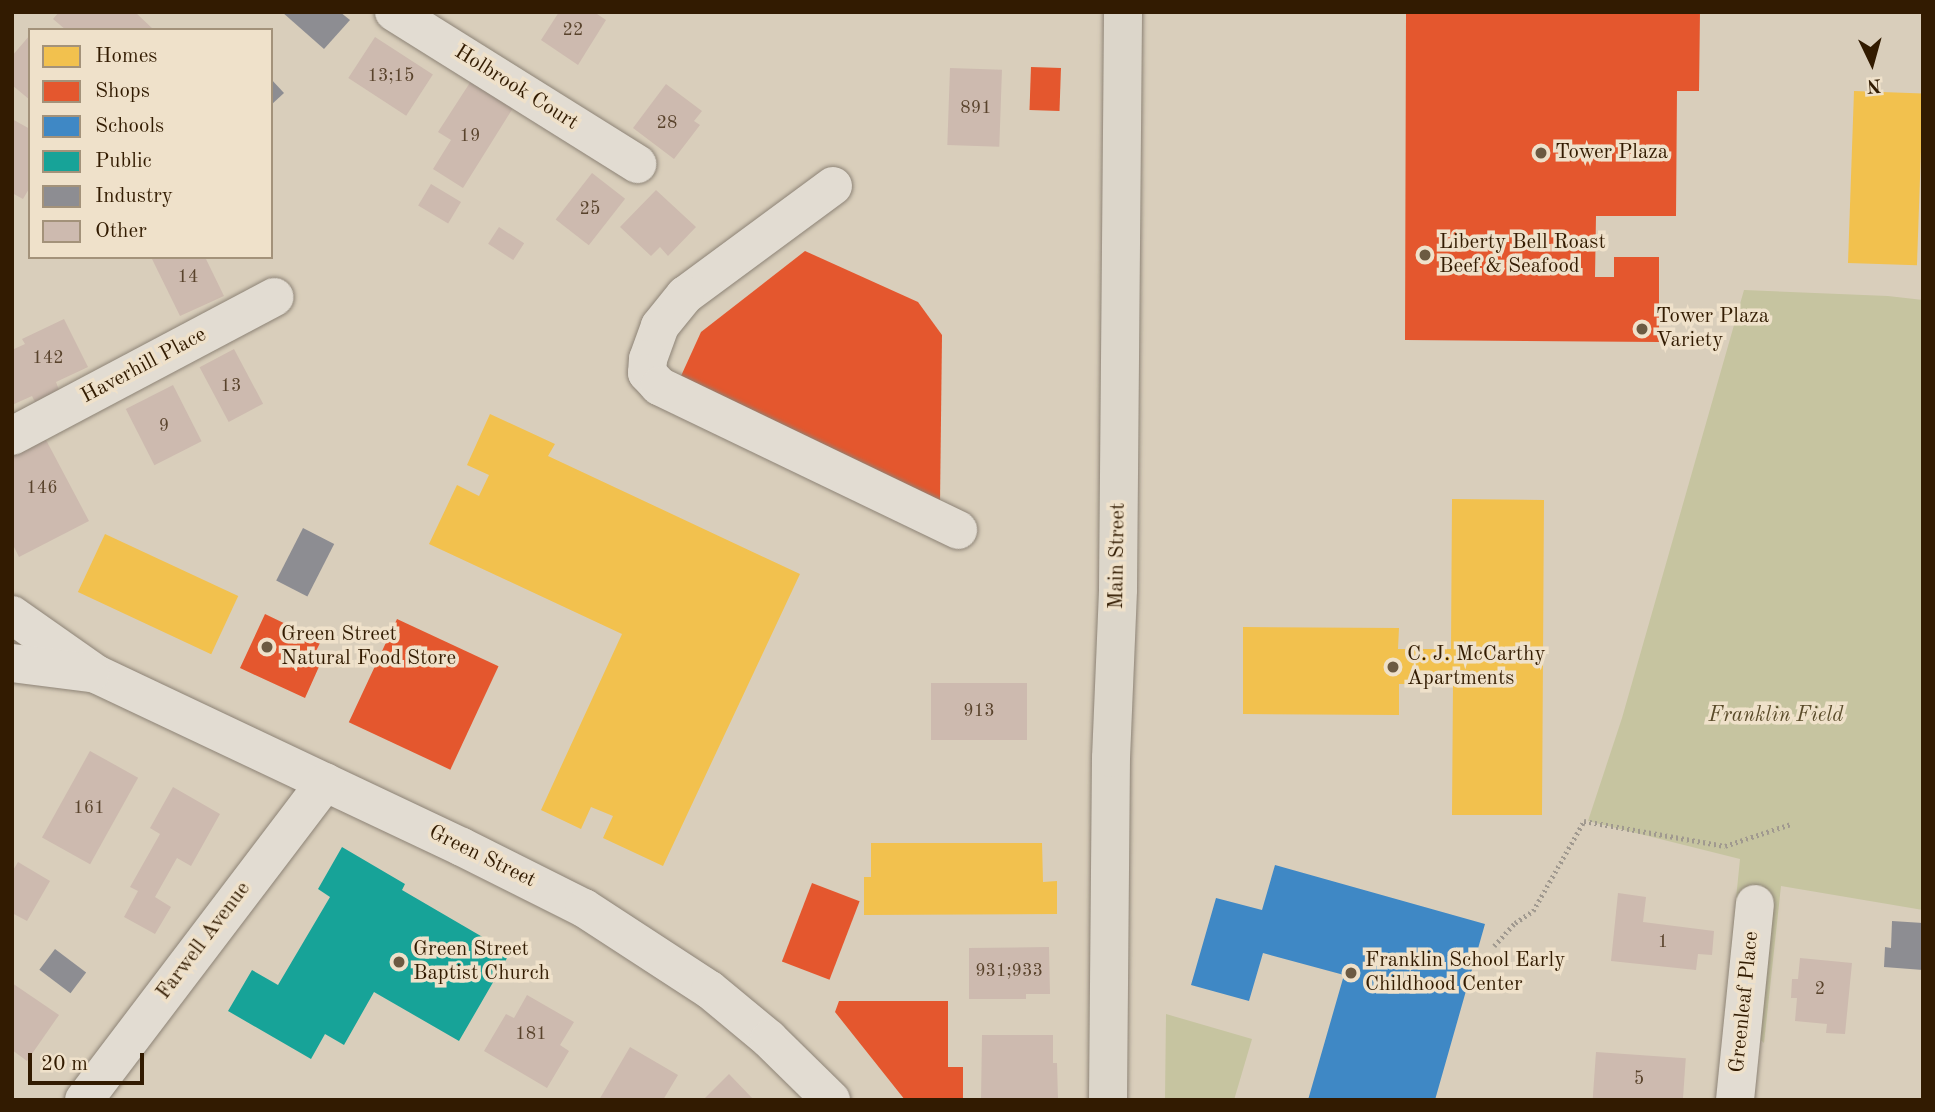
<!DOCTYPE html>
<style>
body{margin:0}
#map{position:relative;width:1935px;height:1112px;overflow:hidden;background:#d9cebb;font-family:"Old Standard TT",serif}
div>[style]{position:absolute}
.green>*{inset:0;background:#c6c4a0}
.homes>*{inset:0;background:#f2c14e;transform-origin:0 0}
.shops>*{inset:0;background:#e4572e;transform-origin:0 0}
.schools>*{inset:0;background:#3f88c5}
.public>*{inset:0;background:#17a398}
.industry>*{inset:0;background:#8d8d92;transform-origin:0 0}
.building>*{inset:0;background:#cdbaaf;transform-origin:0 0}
.path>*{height:4.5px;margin-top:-2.25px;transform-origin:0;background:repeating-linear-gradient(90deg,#a0998f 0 2px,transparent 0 5.5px)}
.roads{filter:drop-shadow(0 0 2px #8d8376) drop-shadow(0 0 2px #8d8376)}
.minor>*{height:38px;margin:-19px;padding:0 19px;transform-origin:19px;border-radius:19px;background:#e2dcd2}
.major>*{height:38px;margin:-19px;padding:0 19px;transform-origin:19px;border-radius:19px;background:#dcd6ca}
.dots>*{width:19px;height:19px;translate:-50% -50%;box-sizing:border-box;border:4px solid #efe1ca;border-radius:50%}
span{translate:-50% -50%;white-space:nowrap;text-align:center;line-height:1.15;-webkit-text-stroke:7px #efe1ca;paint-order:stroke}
.number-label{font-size:18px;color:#59432c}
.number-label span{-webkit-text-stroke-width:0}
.street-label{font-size:21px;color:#321b01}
.poi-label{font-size:21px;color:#321b01}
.left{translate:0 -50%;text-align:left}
.park-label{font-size:21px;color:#5a4b2a;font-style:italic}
.frame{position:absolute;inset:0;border:14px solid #321b01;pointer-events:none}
.legend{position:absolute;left:28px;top:28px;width:245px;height:231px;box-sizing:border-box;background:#efe1ca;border:2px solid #a3927a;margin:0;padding:9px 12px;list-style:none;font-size:21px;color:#321b01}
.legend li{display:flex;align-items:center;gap:14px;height:35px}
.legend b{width:35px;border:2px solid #a3927a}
.north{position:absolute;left:1837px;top:28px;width:70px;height:70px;-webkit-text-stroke:5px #efe1ca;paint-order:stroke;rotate:175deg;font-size:19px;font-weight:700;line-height:28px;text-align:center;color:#321b01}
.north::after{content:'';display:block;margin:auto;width:24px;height:32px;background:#321b01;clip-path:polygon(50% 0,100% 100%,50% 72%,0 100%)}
.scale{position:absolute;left:28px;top:1053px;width:116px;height:32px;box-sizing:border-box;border:4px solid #321b01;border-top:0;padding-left:9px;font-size:21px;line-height:24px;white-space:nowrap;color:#321b01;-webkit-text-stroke:5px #efe1ca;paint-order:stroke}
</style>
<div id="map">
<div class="green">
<div style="clip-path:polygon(1744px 290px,1888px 296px,1923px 300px,1923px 910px,1781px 886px,1764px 1043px,1725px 1009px,1740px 859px,1588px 821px,1622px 718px)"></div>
<div style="clip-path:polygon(1166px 1014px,1252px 1039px,1234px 1100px,1165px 1100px)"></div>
</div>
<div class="homes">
<div style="left:1854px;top:91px;width:69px;height:172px;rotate:2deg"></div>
<div style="clip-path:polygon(490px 414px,555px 444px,548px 456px,800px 574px,663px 866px,603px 838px,613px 816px,591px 807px,581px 829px,541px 810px,622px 634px,429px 544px,457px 485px,479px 496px,489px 475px,467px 465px)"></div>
<div style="clip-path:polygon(1452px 499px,1544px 500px,1542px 815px,1452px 815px,1453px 684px,1399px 684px,1399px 715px,1243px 714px,1243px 627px,1399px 628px,1398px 649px,1451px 649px)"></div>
<div style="left:105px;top:534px;width:147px;height:64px;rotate:25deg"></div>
<div style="clip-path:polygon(871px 843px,1042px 843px,1043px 882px,1057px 881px,1057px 914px,864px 915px,864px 877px,871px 877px)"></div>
</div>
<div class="shops">
<div style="clip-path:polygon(1406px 12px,1700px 12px,1699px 91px,1677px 91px,1676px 216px,1596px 216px,1595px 277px,1614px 277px,1614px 257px,1659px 257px,1659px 342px,1405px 340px)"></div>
<div style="left:1031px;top:67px;width:30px;height:43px;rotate:2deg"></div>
<div style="clip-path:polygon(805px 251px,918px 302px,942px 335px,940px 503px,681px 376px,701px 332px)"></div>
<div style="clip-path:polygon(265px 614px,321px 641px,313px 657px,322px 660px,305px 698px,240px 668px)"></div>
<div style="left:397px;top:619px;width:112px;height:114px;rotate:25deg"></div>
<div style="left:812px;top:883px;width:51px;height:84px;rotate:21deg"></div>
<div style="clip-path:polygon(839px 1001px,948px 1001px,948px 1067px,963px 1067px,963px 1100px,905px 1100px,835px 1012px)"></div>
</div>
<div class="schools">
<div style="clip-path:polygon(1275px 865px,1485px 924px,1435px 1100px,1308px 1100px,1344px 975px,1263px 953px,1249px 1001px,1191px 985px,1216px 898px,1262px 910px)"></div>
</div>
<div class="public">
<div style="clip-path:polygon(342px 847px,405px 884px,402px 890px,510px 953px,459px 1041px,374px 992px,344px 1045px,325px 1034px,311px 1059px,228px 1011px,252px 970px,278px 985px,330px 897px,318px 889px)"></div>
</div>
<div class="industry">
<div style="clip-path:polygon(282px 12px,340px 12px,350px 20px,324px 49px)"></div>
<div style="clip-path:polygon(271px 79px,284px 93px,271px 105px)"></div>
<div style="left:303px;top:528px;width:35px;height:59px;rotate:27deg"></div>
<div style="clip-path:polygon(1892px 921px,1923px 923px,1923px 970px,1884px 967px,1885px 947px,1891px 948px)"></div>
<div style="left:55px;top:949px;width:39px;height:26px;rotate:37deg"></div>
</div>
<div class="building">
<div style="clip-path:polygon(59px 12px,135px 12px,154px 30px,66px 30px,53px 19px)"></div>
<div style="clip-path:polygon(559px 12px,594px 12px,606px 20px,578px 65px,541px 40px)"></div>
<div style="clip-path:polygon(30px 35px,30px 100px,12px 85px,12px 56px)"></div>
<div style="left:375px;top:37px;width:69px;height:49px;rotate:33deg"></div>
<div style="left:950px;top:68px;width:52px;height:77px;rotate:2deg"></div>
<div style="clip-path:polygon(471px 81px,513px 108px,463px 188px,433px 169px,451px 140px,438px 132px)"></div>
<div style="clip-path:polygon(666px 84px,702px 111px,694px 121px,700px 125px,674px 159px,633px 128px)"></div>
<div style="clip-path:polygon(12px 119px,30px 129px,30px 187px,23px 199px,12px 193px)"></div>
<div style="left:592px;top:173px;width:42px;height:59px;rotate:38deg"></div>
<div style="left:431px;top:184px;width:35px;height:25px;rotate:31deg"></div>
<div style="clip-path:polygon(656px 190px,696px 227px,668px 256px,660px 247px,651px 256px,620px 227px)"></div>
<div style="left:499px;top:227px;width:30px;height:20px;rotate:33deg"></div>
<div style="clip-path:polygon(155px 257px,205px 257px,224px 296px,180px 316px,152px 259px)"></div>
<div style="clip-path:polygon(64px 319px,88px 367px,56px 382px,59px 390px,35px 402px,32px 396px,12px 405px,12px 350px,25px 344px,22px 339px)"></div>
<div style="left:234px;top:349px;width:62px;height:39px;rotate:62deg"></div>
<div style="left:173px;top:385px;width:63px;height:53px;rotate:63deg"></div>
<div style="clip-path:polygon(45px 438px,89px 521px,19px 557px,12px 543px,12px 455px)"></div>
<div style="left:931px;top:683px;width:96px;height:57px"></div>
<div style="left:90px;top:751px;width:55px;height:99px;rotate:29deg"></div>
<div style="clip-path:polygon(173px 787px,220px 814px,191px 866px,177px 858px,155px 897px,171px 907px,155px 934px,124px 917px,138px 891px,130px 887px,160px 834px,150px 828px)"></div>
<div style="clip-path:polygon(18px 862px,50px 881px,27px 921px,12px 913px,12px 872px)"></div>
<div style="clip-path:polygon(1618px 893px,1646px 897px,1643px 922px,1714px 931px,1712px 955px,1698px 954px,1696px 970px,1611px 961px)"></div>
<div style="clip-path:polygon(1049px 947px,1050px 994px,1026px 994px,1026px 999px,969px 999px,969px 948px)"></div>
<div style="clip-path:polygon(1800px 958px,1852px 963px,1845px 1034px,1826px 1033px,1827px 1024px,1795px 1021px,1797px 998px,1791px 998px,1792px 979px,1798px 979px)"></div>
<div style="clip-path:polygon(12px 983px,59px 1015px,27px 1061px,12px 1050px)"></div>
<div style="clip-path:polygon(527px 995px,574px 1022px,560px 1045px,569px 1051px,547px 1088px,484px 1051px,506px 1014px,514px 1018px)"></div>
<div style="clip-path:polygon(982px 1035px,1053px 1035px,1053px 1063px,1057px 1063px,1058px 1100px,981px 1100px)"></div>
<div style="clip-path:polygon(630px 1047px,678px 1075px,663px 1100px,599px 1100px)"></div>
<div style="left:1596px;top:1052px;width:90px;height:47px;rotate:4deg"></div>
<div style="clip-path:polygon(729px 1074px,754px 1100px,703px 1100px)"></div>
</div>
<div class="path">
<div style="left:1494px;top:946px;width:31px;rotate:-48deg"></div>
<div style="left:1515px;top:923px;width:22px;rotate:-34deg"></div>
<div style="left:1533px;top:911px;width:103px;rotate:-60.5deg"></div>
<div style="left:1584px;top:821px;width:143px;rotate:10.1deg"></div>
<div style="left:1725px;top:846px;width:70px;rotate:-18.4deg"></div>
</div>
<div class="roads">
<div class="minor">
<div style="left:394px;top:12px;width:287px;rotate:32deg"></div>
<div style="left:833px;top:186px;width:184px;rotate:143.6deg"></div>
<div style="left:685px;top:295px;width:40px;rotate:129deg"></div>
<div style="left:660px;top:326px;width:35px;rotate:110deg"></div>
<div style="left:648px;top:359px;width:14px;rotate:94deg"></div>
<div style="left:647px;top:373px;width:18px;rotate:47deg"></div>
<div style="left:659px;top:386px;width:332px;rotate:25.7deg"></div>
<div style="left:12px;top:436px;width:297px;rotate:-27.9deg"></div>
<div style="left:12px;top:615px;width:103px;rotate:35.1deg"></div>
<div style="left:96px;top:674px;width:405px;rotate:25.3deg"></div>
<div style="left:462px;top:847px;width:136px;rotate:26.6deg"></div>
<div style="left:584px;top:908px;width:150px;rotate:33.1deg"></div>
<div style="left:710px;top:990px;width:77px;rotate:39.7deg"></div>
<div style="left:769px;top:1039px;width:87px;rotate:44.5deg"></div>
<div style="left:12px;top:663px;width:79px;rotate:7.3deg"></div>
<div style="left:84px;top:1100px;width:399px;rotate:-52.8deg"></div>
<div style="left:1735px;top:1100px;width:197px;rotate:-84.2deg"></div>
</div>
<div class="major">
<div style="left:1108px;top:1100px;width:342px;rotate:-89.5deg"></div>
<div style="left:1111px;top:758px;width:169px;rotate:-87.6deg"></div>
<div style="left:1118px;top:589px;width:577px;rotate:-89.5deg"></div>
</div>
</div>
<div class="dots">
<div style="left:1541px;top:153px;background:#6c5a42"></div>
<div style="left:1425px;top:255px;background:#6c5a42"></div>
<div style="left:1642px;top:329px;background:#6c5a42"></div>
<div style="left:267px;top:647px;background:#6c5a42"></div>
<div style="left:1393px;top:667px;background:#6c5a42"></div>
<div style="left:399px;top:962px;background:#6c5a42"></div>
<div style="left:1351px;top:973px;background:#6c5a42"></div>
</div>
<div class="number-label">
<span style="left:573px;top:30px">22</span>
<span style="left:391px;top:76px">13;15</span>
<span style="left:976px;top:108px">891</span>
<span style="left:667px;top:123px">28</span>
<span style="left:470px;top:136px">19</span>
<span style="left:590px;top:209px">25</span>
<span style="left:188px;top:277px">14</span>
<span style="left:48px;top:358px">142</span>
<span style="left:231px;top:386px">13</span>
<span style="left:164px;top:426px">9</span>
<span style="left:42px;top:488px">146</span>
<span style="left:979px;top:711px">913</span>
<span style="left:89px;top:808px">161</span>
<span style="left:1663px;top:942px">1</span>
<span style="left:1009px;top:971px">931;933</span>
<span style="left:1820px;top:989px">2</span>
<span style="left:531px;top:1034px">181</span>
<span style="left:1639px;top:1079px">5</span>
</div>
<div class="street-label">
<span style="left:516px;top:88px;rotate:32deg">Holbrook Court</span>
<span style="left:144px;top:366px;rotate:-28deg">Haverhill Place</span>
<span style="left:1118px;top:556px;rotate:-89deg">Main Street</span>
<span style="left:482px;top:857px;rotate:26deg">Green Street</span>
<span style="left:204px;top:941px;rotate:-53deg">Farwell Avenue</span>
<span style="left:1745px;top:1002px;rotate:-84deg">Greenleaf Place</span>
</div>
<div class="poi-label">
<span class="left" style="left:1555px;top:153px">Tower Plaza</span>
<span class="left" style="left:1439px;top:255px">Liberty Bell Roast<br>Beef &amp; Seafood</span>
<span class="left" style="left:1656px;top:329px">Tower Plaza<br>Variety</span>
<span class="left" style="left:281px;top:647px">Green Street<br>Natural Food Store</span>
<span class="left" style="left:1407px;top:667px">C. J. McCarthy<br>Apartments</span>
<span class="left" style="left:413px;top:962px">Green Street<br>Baptist Church</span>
<span class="left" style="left:1365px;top:973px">Franklin School Early<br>Childhood Center</span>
</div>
<div class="park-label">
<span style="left:1776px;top:716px">Franklin Field</span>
</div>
<div class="frame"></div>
<ul class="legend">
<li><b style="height:19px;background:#f2c14e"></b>Homes</li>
<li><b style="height:19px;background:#e4572e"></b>Shops</li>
<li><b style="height:19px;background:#3f88c5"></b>Schools</li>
<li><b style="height:19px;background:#17a398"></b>Public</li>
<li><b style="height:19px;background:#8d8d92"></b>Industry</li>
<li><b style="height:19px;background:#cdbaaf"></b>Other</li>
</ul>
<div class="north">N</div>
<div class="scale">20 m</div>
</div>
